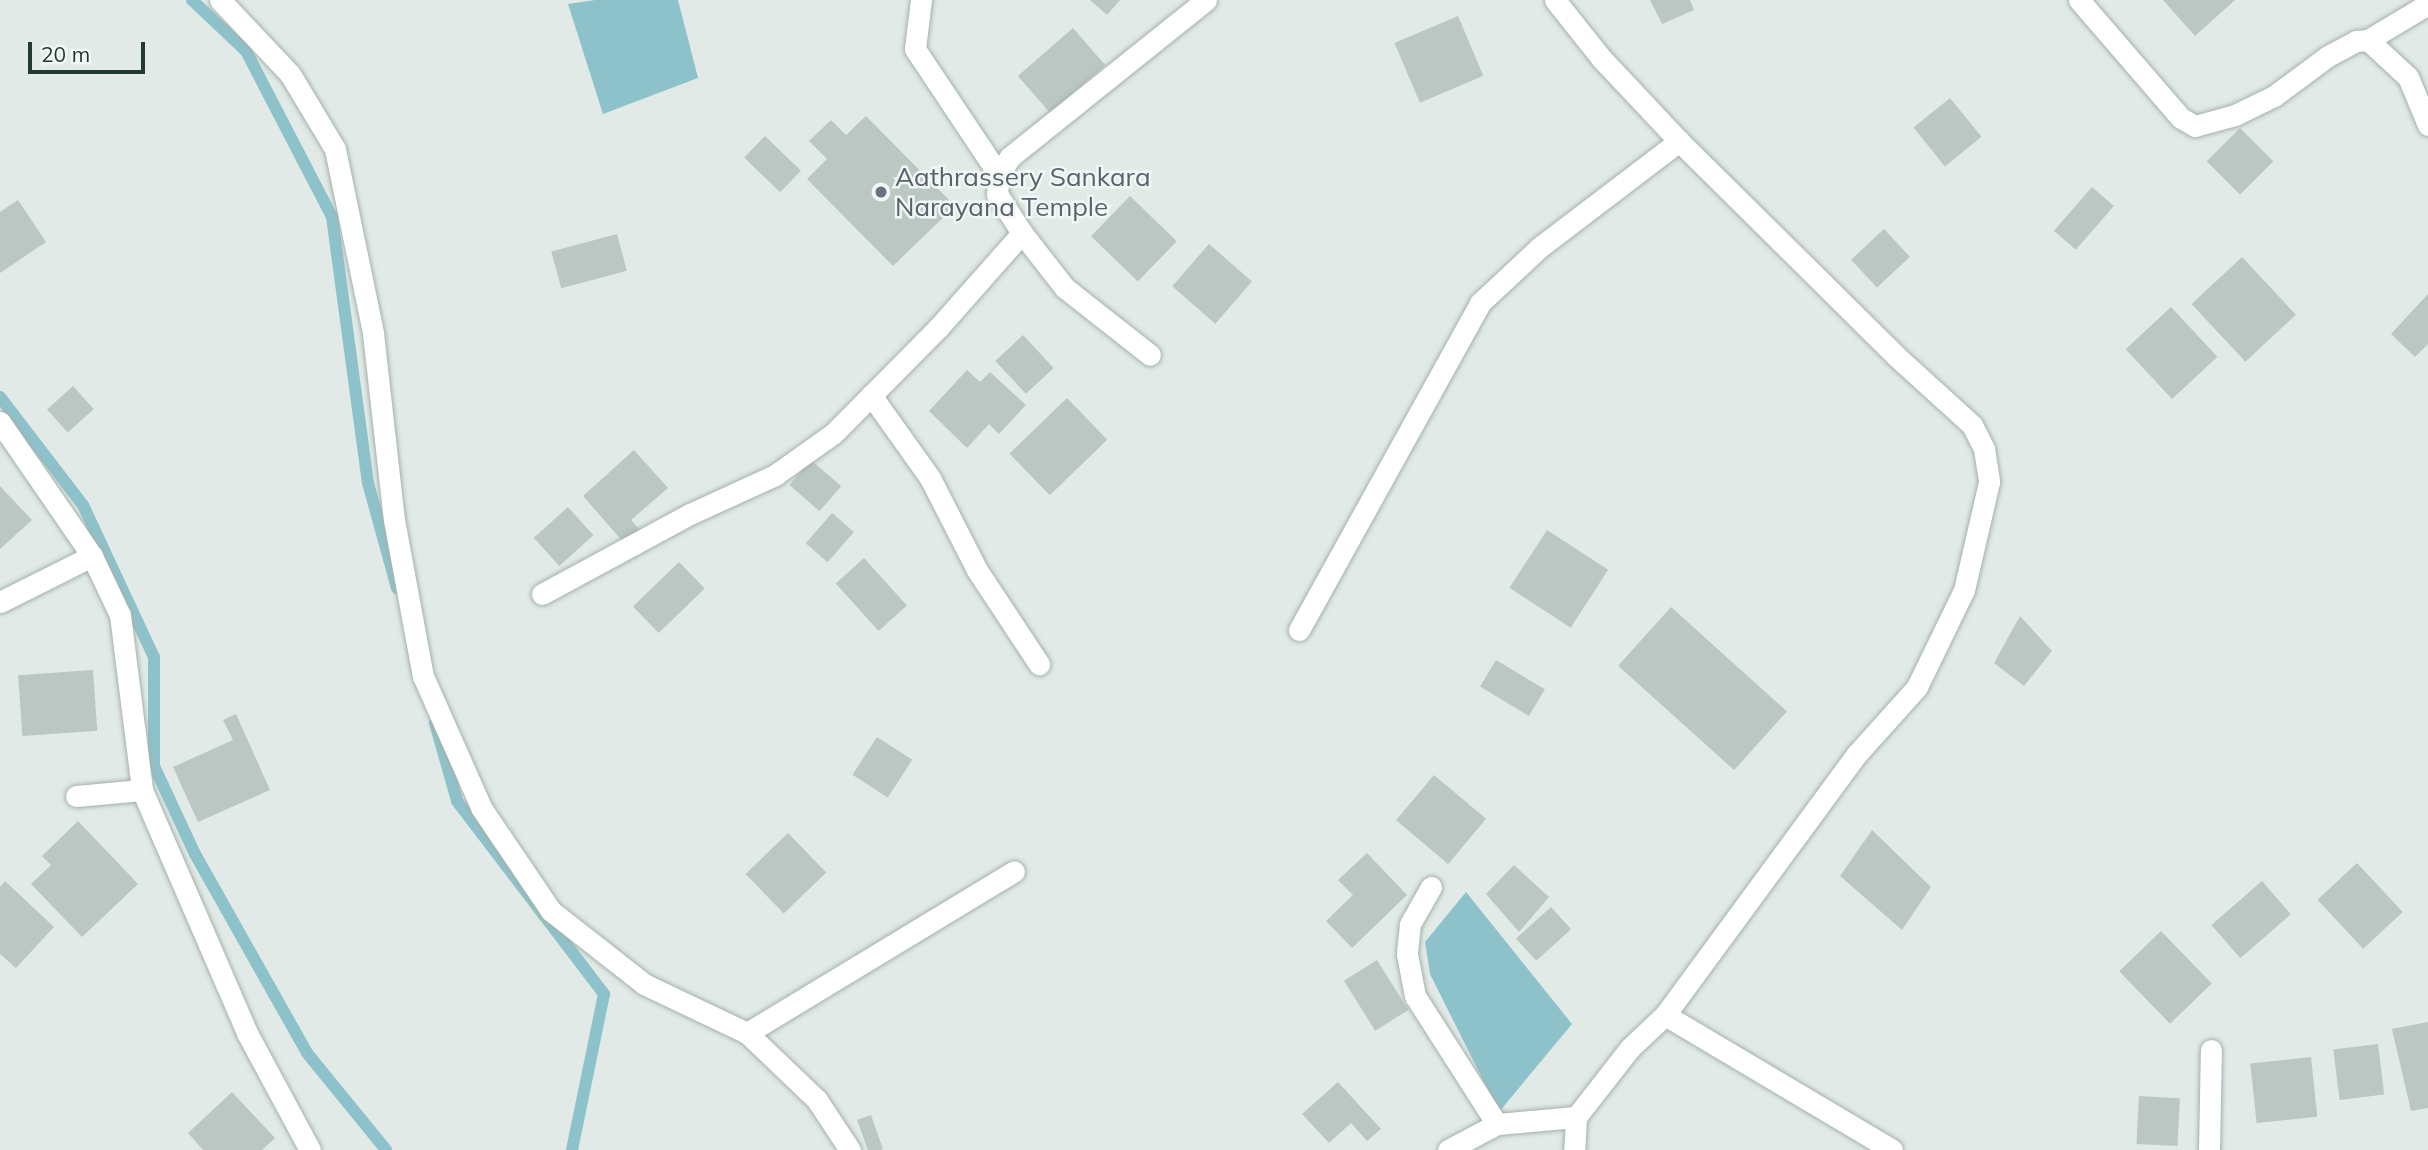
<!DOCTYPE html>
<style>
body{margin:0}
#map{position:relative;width:2428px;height:1150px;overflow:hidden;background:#e1eae6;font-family:Mulish,sans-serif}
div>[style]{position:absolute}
.water>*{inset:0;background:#8ec2ca}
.stream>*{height:12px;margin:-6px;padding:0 6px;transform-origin:6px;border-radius:6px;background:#8ec2ca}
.building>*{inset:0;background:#bac7c2;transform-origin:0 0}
.roads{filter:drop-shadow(0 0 2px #a4b1ac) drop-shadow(0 0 2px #a4b1ac)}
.street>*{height:21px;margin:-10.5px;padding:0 10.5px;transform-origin:10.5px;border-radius:10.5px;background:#fff}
.secondary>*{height:21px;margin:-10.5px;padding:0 10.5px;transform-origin:10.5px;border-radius:10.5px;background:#fff}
.dots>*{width:19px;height:19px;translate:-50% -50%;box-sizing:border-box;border:4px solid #f1f7f4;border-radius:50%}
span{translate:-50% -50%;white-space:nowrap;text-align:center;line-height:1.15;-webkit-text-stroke:5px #f1f7f4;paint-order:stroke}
.worship-label{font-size:26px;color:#5b616d}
.left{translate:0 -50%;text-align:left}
.scale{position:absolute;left:28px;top:42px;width:117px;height:32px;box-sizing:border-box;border:4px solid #233932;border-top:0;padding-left:9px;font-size:21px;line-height:24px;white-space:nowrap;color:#233932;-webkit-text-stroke:5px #f1f7f4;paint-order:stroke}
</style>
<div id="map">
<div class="water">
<div style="clip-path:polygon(595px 0,678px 0,698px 78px,603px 114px,568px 4px)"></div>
<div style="clip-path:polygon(1466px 892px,1572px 1024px,1499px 1112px,1430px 974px,1425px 942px)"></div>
</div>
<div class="stream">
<div style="left:192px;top:0;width:74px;rotate:43.4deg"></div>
<div style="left:246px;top:51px;width:187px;rotate:62.6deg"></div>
<div style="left:332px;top:217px;width:268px;rotate:82.3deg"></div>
<div style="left:368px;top:483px;width:109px;rotate:74.6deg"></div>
<div style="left:0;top:397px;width:136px;rotate:52.5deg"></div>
<div style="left:83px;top:505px;width:168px;rotate:65deg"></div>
<div style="left:154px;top:657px;width:109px;rotate:90deg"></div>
<div style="left:154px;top:766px;width:97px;rotate:65deg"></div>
<div style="left:195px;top:854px;width:228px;rotate:60.6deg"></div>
<div style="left:307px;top:1053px;width:125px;rotate:50.8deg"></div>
<div style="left:435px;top:723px;width:81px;rotate:74.2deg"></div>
<div style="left:457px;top:801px;width:243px;rotate:52.7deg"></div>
<div style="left:604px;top:994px;width:159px;rotate:101.6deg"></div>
</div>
<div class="building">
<div style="clip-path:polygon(1090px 0,1120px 0,1107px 15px)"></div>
<div style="clip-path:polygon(1650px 0,1690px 0,1694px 10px,1662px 24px)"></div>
<div style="clip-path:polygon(2163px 0,2235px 0,2195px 36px)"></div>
<div style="left:1458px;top:16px;width:65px;height:69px;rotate:67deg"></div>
<div style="left:1073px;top:28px;width:49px;height:73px;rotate:49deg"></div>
<div style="left:1950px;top:98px;width:50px;height:47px;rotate:51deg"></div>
<div style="clip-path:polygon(866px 116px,955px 206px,893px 266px,807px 179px,827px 159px,809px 141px,831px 120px,846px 135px)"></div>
<div style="left:2240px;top:128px;width:47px;height:47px;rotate:45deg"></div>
<div style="left:765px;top:136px;width:50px;height:30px;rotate:44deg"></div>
<div style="left:2092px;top:187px;width:29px;height:58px;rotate:41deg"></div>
<div style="left:1130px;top:196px;width:65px;height:56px;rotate:44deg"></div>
<div style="clip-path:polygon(18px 200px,46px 242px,0 273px,0 212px)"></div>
<div style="left:1884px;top:229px;width:38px;height:45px;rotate:47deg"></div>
<div style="left:617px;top:234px;width:38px;height:68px;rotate:75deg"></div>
<div style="left:1209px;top:244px;width:57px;height:56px;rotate:41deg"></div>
<div style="left:2242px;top:257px;width:79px;height:69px;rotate:47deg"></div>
<div style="clip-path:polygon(2428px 294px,2428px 344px,2415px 357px,2391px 334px)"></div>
<div style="left:2171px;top:307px;width:68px;height:62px;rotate:47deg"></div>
<div style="left:1023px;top:335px;width:45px;height:38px;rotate:47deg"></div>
<div style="clip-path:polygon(967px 370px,980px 382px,990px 372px,1026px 405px,999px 434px,989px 424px,967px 448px,929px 411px)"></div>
<div style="left:73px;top:386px;width:31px;height:35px;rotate:48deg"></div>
<div style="left:1067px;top:398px;width:58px;height:80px;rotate:46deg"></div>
<div style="clip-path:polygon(634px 450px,668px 488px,631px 520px,641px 531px,625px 544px,583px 496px)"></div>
<div style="left:811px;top:460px;width:40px;height:33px;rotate:41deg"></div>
<div style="clip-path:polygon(0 486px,32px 520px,0 549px)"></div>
<div style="left:568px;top:507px;width:38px;height:46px;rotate:48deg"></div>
<div style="left:832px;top:513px;width:29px;height:40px;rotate:41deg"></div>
<div style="left:1547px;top:530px;width:73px;height:69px;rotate:33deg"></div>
<div style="left:864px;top:558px;width:64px;height:38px;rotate:48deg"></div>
<div style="left:679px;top:562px;width:37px;height:64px;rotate:46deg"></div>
<div style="left:1671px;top:607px;width:156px;height:79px;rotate:42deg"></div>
<div style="clip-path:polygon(2020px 616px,2052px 651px,2024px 686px,1994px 663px)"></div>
<div style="left:1496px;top:660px;width:57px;height:31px;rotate:31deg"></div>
<div style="left:93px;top:670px;width:61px;height:75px;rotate:86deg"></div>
<div style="clip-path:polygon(236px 714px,270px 790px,198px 822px,173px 767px,233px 740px,223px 720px)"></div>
<div style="left:877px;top:737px;width:42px;height:45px;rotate:33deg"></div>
<div style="left:1434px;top:775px;width:68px;height:59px;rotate:40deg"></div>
<div style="clip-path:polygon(78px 821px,138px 884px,82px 937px,31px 884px,51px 865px,42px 856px)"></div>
<div style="clip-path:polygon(1872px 830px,1931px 887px,1902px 930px,1840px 876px)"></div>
<div style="left:788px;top:833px;width:55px;height:59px;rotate:46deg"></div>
<div style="clip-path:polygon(1367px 853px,1407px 895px,1352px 948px,1326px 921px,1353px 895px,1338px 880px)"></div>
<div style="left:2357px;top:863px;width:67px;height:54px;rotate:47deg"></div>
<div style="clip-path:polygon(1514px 865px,1549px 897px,1519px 932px,1486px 894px)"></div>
<div style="clip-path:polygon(5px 881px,54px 927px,16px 968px,0 954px,0 887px)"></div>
<div style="left:2262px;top:881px;width:44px;height:67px;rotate:49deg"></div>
<div style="left:1551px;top:907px;width:30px;height:47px;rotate:48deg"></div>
<div style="left:2161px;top:931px;width:73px;height:58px;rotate:46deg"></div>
<div style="left:1377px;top:960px;width:59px;height:39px;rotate:58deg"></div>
<div style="clip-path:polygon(2428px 1022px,2428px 1108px,2411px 1111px,2392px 1029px)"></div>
<div style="left:2378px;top:1044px;width:51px;height:45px;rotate:83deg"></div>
<div style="left:2311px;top:1057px;width:60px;height:61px;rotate:84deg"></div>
<div style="clip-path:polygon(1338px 1082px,1381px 1129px,1367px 1141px,1351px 1123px,1329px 1143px,1302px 1114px)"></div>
<div style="clip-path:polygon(232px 1092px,275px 1138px,262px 1150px,203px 1150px,188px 1133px)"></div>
<div style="left:2139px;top:1096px;width:41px;height:48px;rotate:3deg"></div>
<div style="clip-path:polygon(871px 1115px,883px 1149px,880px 1150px,868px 1150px,857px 1120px)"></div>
</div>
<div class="roads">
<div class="street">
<div style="left:220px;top:0;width:102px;rotate:46.6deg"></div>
<div style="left:290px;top:74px;width:87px;rotate:59deg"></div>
<div style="left:335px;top:149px;width:188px;rotate:78.3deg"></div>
<div style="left:373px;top:333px;width:188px;rotate:83.6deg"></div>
<div style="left:394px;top:520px;width:159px;rotate:79.5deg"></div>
<div style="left:423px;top:676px;width:145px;rotate:66.1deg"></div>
<div style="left:482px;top:809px;width:123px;rotate:55.9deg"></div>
<div style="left:551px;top:911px;width:118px;rotate:38.1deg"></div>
<div style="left:644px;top:984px;width:114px;rotate:25.4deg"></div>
<div style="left:747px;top:1033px;width:97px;rotate:43.7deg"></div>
<div style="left:817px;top:1100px;width:60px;rotate:56.6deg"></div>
<div style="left:921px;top:0;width:49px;rotate:97deg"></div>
<div style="left:915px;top:49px;width:151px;rotate:56.3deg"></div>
<div style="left:2079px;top:0;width:156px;rotate:49.2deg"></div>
<div style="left:2181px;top:118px;width:16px;rotate:30deg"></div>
<div style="left:2195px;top:126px;width:41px;rotate:-15.4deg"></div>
<div style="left:2235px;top:115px;width:43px;rotate:-26deg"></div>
<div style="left:2274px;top:96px;width:67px;rotate:-36.5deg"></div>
<div style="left:2328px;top:56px;width:32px;rotate:-28deg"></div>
<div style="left:2356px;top:41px;width:12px;rotate:-5deg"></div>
<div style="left:2368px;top:40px;width:54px;rotate:42.8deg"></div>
<div style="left:2408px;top:77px;width:52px;rotate:67.4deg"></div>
<div style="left:2368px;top:40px;width:70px;rotate:-31deg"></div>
<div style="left:1022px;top:233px;width:70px;rotate:52deg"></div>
<div style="left:1065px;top:288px;width:108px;rotate:38.2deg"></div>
<div style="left:871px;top:395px;width:102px;rotate:54.6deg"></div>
<div style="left:930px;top:478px;width:103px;rotate:62.9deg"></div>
<div style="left:977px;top:570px;width:113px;rotate:56.6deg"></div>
<div style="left:0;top:422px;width:163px;rotate:55.5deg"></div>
<div style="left:92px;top:556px;width:65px;rotate:64.6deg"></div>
<div style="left:120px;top:615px;width:176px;rotate:82.8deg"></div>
<div style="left:142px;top:790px;width:265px;rotate:66.6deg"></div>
<div style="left:247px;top:1033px;width:133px;rotate:61.7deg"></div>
<div style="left:542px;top:594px;width:168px;rotate:-28.4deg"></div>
<div style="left:690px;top:514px;width:94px;rotate:-24.6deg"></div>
<div style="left:775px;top:475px;width:72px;rotate:-35.4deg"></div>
<div style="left:834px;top:433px;width:148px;rotate:-45.3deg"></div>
<div style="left:938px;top:328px;width:127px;rotate:-48.5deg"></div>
<div style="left:1022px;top:233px;width:46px;rotate:-122.7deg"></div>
<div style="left:997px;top:194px;width:19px;rotate:-84deg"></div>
<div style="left:999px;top:175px;width:21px;rotate:-59deg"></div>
<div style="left:1010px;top:157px;width:251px;rotate:-38.7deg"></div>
<div style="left:0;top:602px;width:103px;rotate:-26.6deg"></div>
<div style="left:1299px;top:630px;width:374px;rotate:-61deg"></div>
<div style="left:1480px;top:303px;width:82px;rotate:-43deg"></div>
<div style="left:1540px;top:247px;width:175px;rotate:-37.3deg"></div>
<div style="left:76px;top:796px;width:66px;rotate:-5.2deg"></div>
<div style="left:1431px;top:887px;width:43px;rotate:119.6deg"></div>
<div style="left:1410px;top:924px;width:30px;rotate:96deg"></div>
<div style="left:1407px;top:954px;width:43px;rotate:79.2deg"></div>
<div style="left:1415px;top:996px;width:152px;rotate:57.4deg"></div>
<div style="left:1665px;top:1015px;width:264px;rotate:30.7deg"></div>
<div style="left:747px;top:1033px;width:312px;rotate:-31.2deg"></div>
<div style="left:1448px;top:1150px;width:55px;rotate:-28deg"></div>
<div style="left:1497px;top:1124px;width:79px;rotate:-5.1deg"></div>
<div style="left:2209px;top:1150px;width:100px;rotate:-88.9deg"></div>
</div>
<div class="secondary">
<div style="left:1555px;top:0;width:75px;rotate:51.5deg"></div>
<div style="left:1602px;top:59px;width:112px;rotate:46.8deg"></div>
<div style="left:1679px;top:141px;width:305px;rotate:44.7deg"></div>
<div style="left:1896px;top:356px;width:103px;rotate:42.2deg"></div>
<div style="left:1972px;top:425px;width:27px;rotate:63deg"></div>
<div style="left:1984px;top:449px;width:33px;rotate:81deg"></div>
<div style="left:1989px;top:482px;width:111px;rotate:103deg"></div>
<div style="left:1964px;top:590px;width:108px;rotate:115.9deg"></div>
<div style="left:1917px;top:687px;width:91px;rotate:131.9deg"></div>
<div style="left:1856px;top:755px;width:323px;rotate:126.3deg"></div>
<div style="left:1665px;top:1015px;width:48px;rotate:136.7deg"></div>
<div style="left:1630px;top:1048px;width:88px;rotate:128deg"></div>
<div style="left:1576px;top:1117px;width:33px;rotate:93deg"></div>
</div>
</div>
<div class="dots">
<div style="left:881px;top:192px;background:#6b7280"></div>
</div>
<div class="worship-label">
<span class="left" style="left:895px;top:192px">Aathrassery Sankara<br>Narayana Temple</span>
</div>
<div class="scale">20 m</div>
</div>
